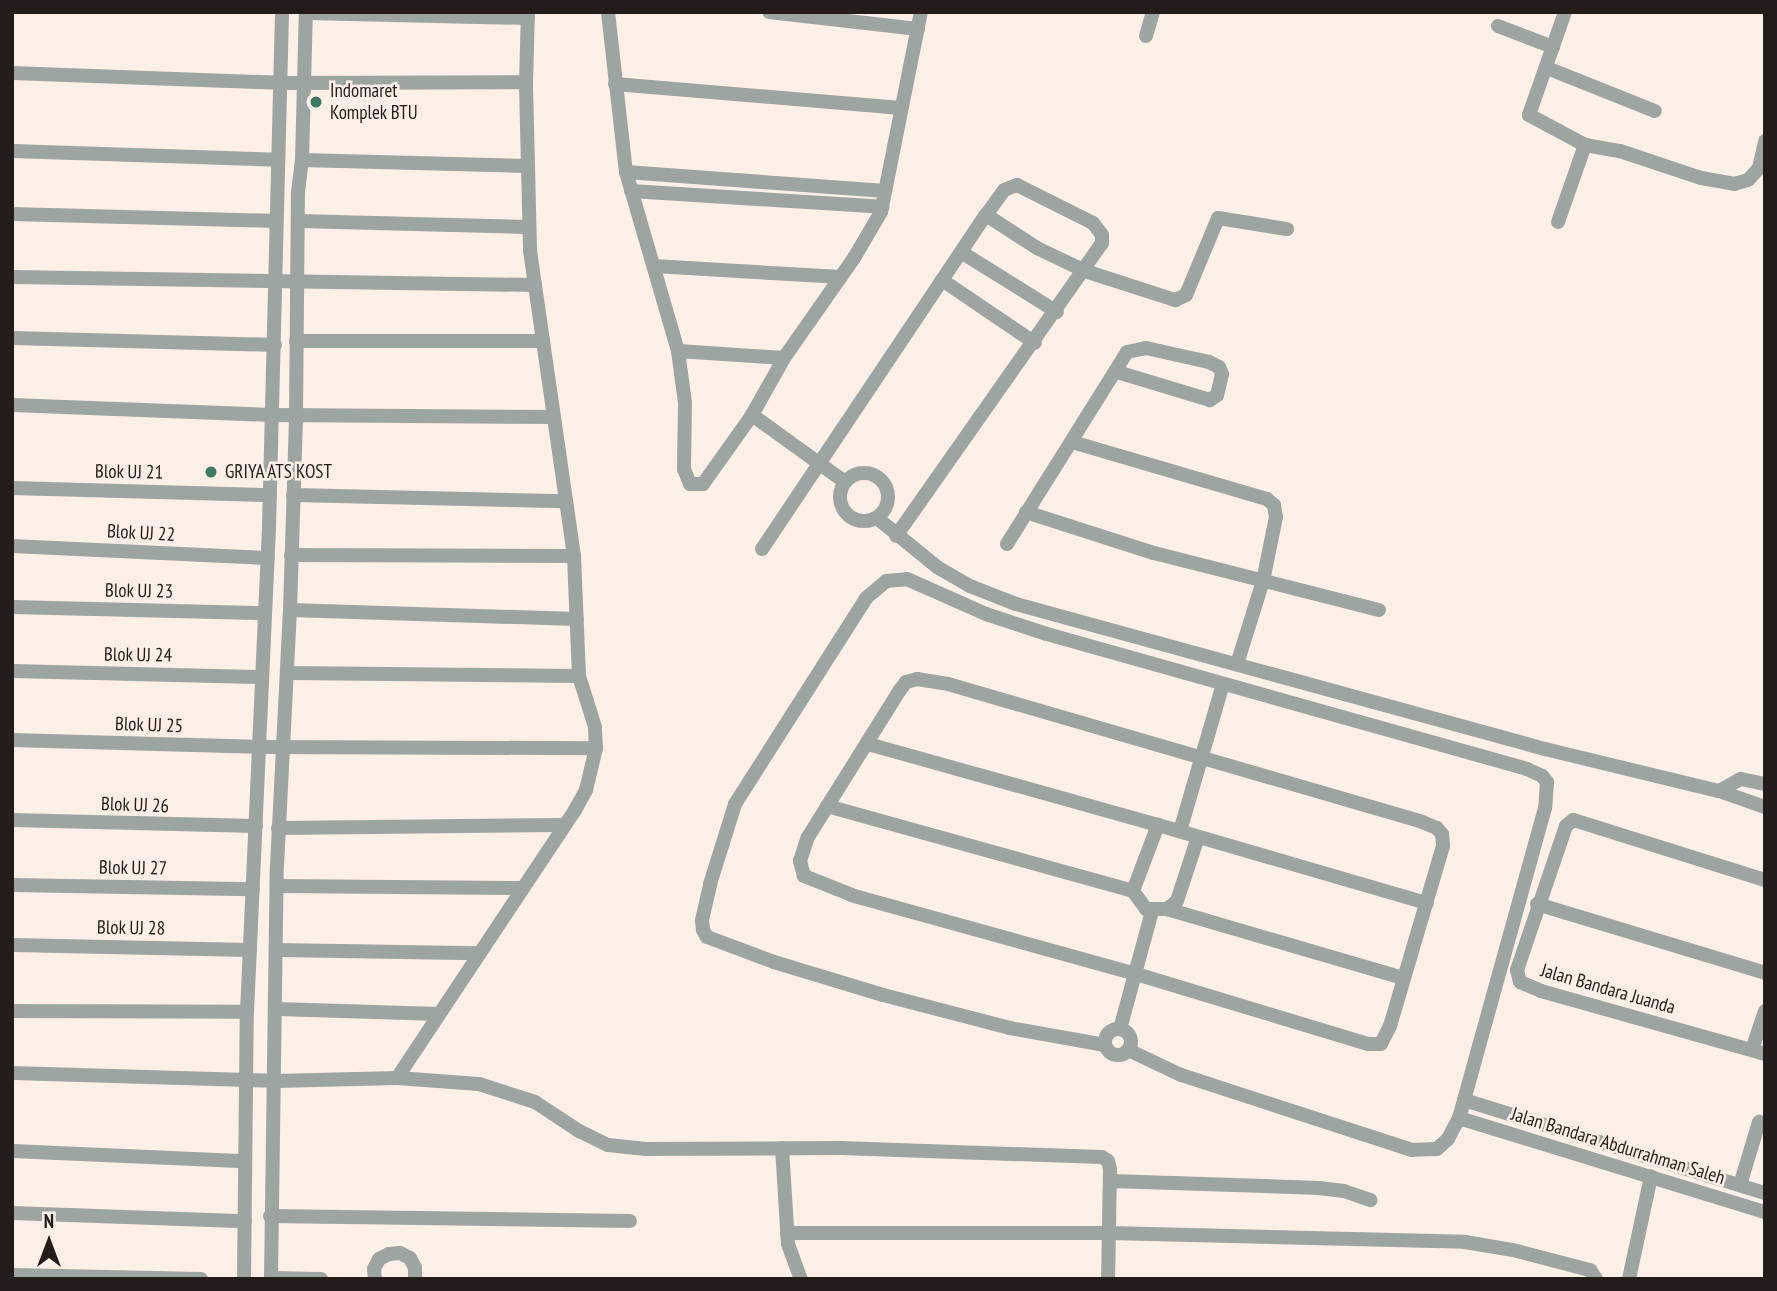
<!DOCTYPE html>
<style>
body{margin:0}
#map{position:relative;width:1777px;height:1291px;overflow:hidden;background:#feefe7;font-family:"PT Sans Narrow",sans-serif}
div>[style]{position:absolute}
.minor>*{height:14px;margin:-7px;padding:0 7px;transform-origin:7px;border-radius:7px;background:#9ca5a1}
.minor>.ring{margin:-7px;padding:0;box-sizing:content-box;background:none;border:14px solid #9ca5a1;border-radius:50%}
.dots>*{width:19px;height:19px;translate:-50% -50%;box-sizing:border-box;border:4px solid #feefe7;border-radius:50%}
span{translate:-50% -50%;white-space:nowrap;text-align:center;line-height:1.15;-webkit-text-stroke:5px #feefe7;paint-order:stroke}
.poi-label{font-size:19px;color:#231c19}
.left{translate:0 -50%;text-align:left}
.street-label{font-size:19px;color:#231c19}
.frame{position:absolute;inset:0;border:14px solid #231c19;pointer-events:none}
.north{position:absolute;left:14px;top:1207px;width:70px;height:70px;-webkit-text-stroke:5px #feefe7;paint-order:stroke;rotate:0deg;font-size:19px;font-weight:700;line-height:28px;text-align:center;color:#231c19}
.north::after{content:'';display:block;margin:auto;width:24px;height:32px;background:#231c19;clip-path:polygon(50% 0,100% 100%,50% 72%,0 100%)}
</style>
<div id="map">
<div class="minor">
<div style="left:608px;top:12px;width:161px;rotate:83.6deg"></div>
<div style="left:626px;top:172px;width:186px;rotate:73.8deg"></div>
<div style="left:678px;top:351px;width:52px;rotate:82.3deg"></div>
<div style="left:685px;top:403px;width:66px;rotate:90.9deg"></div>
<div style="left:684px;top:469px;width:16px;rotate:68deg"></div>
<div style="left:690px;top:484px;width:13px"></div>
<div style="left:703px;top:484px;width:85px;rotate:-54.6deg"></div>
<div style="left:769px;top:12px;width:150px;rotate:6.5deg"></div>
<div style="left:1565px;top:12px;width:109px;rotate:109.3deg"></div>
<div style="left:1529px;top:115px;width:64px;rotate:28.2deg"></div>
<div style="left:1585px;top:145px;width:36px;rotate:10deg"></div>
<div style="left:1620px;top:151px;width:85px;rotate:18.4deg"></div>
<div style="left:1701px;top:178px;width:34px;rotate:10deg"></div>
<div style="left:1734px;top:184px;width:15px;rotate:-16deg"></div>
<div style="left:1748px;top:180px;width:16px;rotate:-47deg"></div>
<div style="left:1759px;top:168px;width:28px;rotate:-77deg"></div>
<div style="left:306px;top:13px;width:222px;rotate:1.3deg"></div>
<div style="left:1498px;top:26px;width:59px;rotate:20.9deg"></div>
<div style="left:1146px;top:36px;width:25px;rotate:-74deg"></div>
<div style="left:1547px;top:68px;width:116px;rotate:21.7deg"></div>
<div style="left:12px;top:73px;width:269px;rotate:2.1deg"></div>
<div style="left:281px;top:83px;width:245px;rotate:-0.2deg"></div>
<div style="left:615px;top:84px;width:287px;rotate:4.8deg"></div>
<div style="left:12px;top:151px;width:265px;rotate:1.9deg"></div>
<div style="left:302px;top:160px;width:225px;rotate:1.5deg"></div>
<div style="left:626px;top:172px;width:260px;rotate:4.2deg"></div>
<div style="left:631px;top:191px;width:252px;rotate:3.6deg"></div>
<div style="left:12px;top:214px;width:264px;rotate:1.5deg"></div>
<div style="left:986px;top:215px;width:61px;rotate:32.9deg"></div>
<div style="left:1037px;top:248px;width:53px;rotate:25.6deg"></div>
<div style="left:1085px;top:271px;width:95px;rotate:17.9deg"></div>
<div style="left:1175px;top:300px;width:12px;rotate:-24deg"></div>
<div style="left:1186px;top:295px;width:83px;rotate:-67.4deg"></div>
<div style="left:1218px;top:218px;width:70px;rotate:9.1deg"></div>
<div style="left:298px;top:221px;width:231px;rotate:1.5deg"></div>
<div style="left:1558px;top:222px;width:82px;rotate:-70.7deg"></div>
<div style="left:961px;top:252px;width:113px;rotate:32deg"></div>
<div style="left:654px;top:266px;width:187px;rotate:3.4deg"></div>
<div style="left:12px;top:277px;width:523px;rotate:0.88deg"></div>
<div style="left:942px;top:280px;width:112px;rotate:34.1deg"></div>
<div style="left:12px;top:338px;width:263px;rotate:1.5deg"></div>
<div style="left:296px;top:341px;width:247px"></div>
<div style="left:678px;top:351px;width:106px;rotate:3.8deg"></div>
<div style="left:12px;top:405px;width:260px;rotate:2.2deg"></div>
<div style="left:272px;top:415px;width:282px;rotate:0.4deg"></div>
<div style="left:1072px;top:442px;width:203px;rotate:16.3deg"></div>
<div style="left:1267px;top:499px;width:9px;rotate:41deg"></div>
<div style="left:1274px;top:505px;width:12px;rotate:81deg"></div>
<div style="left:1276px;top:517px;width:65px;rotate:101.5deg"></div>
<div style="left:1263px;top:581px;width:87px;rotate:107.4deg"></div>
<div class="ring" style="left:840px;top:473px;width:34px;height:34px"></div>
<div style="left:845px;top:482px;width:115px;rotate:-144.2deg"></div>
<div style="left:752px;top:415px;width:65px;rotate:-60.7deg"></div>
<div style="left:784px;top:358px;width:122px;rotate:-55deg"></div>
<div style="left:854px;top:258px;width:53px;rotate:-59.6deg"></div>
<div style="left:881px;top:212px;width:204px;rotate:-78.7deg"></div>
<div style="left:12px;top:488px;width:258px;rotate:1.6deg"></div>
<div style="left:293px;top:495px;width:273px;rotate:1.3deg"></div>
<div style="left:1026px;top:512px;width:134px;rotate:17.8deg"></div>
<div style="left:1154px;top:553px;width:232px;rotate:14.2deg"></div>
<div style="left:877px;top:518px;width:77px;rotate:39.2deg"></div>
<div style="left:937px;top:567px;width:38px;rotate:30deg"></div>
<div style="left:970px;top:586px;width:49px;rotate:21.4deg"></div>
<div style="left:1016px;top:604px;width:549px;rotate:15.33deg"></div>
<div style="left:1545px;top:749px;width:179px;rotate:13.6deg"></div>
<div style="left:1719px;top:791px;width:49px;rotate:19.2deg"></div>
<div style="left:1007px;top:544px;width:226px;rotate:-58deg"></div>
<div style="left:1127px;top:352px;width:19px;rotate:-12deg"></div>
<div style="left:1146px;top:348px;width:65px;rotate:12.5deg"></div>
<div style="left:1209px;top:362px;width:11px;rotate:27deg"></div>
<div style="left:1219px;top:367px;width:8px;rotate:67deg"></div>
<div style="left:1222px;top:374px;width:22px;rotate:103deg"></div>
<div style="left:1217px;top:395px;width:9px;rotate:144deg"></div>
<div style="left:1210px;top:400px;width:97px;rotate:-163.2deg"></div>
<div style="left:12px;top:546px;width:256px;rotate:2.7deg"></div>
<div style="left:762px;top:549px;width:402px;rotate:-56.2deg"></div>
<div style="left:986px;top:215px;width:31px;rotate:-54deg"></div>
<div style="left:1004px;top:190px;width:14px;rotate:-21deg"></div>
<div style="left:1017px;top:185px;width:85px;rotate:26.6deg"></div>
<div style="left:1093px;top:223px;width:15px;rotate:53deg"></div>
<div style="left:1102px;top:235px;width:8px;rotate:90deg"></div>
<div style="left:1102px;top:243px;width:358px;rotate:125.1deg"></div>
<div style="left:291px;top:555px;width:283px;rotate:0.2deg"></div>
<div style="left:12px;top:607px;width:253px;rotate:1.4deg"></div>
<div style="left:290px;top:610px;width:287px;rotate:1.8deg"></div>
<div style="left:12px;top:671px;width:250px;rotate:1.4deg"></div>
<div style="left:287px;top:673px;width:292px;rotate:0.6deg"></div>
<div style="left:917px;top:679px;width:31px;rotate:9deg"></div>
<div style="left:948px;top:684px;width:494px;rotate:16.2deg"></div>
<div style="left:1422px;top:822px;width:16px;rotate:22deg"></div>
<div style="left:1437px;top:828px;width:8px;rotate:50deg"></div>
<div style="left:1442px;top:834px;width:12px;rotate:85deg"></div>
<div style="left:1443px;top:846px;width:188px;rotate:106.4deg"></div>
<div style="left:1390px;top:1026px;width:20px;rotate:117deg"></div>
<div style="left:1381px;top:1044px;width:13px;rotate:180deg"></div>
<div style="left:1368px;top:1044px;width:242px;rotate:-163.2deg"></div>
<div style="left:1136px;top:974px;width:295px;rotate:-164.5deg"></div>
<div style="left:852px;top:895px;width:52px;rotate:-158.4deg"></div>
<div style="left:804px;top:876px;width:16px;rotate:-105deg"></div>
<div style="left:800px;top:861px;width:25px;rotate:-72deg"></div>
<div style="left:808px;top:837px;width:173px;rotate:-58deg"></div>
<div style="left:900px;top:690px;width:10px;rotate:-53deg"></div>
<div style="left:906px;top:682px;width:11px;rotate:-15deg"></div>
<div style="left:12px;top:740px;width:247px;rotate:1.6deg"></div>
<div style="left:259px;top:747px;width:337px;rotate:0.2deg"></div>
<div style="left:868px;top:744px;width:301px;rotate:15.6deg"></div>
<div style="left:1719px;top:791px;width:25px;rotate:-29deg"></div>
<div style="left:1741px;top:779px;width:25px;rotate:12deg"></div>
<div style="left:827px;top:806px;width:318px;rotate:15.5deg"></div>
<div style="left:12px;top:820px;width:244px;rotate:1.4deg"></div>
<div style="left:278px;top:828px;width:286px;rotate:-0.6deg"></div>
<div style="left:1180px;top:831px;width:153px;rotate:-73.7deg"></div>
<div style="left:1198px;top:837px;width:67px;rotate:108.2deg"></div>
<div style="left:1177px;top:901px;width:13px;rotate:141deg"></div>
<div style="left:1167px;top:909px;width:21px;rotate:180deg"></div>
<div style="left:1146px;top:909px;width:22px;rotate:-126deg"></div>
<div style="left:1133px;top:891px;width:71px;rotate:-69.3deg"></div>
<div style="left:1158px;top:825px;width:280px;rotate:16.2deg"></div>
<div style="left:1765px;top:880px;width:201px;rotate:-162.6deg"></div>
<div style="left:1573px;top:820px;width:9px;rotate:139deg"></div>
<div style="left:1566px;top:826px;width:152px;rotate:108.8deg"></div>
<div style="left:1517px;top:970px;width:12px;rotate:76deg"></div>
<div style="left:1520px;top:982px;width:23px;rotate:23deg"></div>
<div style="left:1541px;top:991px;width:233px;rotate:15.7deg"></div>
<div style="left:12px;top:885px;width:241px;rotate:1deg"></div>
<div style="left:277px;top:886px;width:243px;rotate:0.5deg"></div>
<div style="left:1537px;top:904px;width:238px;rotate:16.8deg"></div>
<div style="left:1167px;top:909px;width:246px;rotate:16.3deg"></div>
<div style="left:12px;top:945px;width:238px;rotate:1.2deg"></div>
<div style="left:277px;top:950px;width:202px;rotate:0.9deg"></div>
<div style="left:277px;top:1009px;width:162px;rotate:1.8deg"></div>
<div style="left:12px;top:1011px;width:235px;rotate:0.2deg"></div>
<div class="ring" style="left:1105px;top:1029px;width:12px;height:12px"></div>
<div style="left:1120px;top:1029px;width:122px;rotate:-74.8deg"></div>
<div style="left:1105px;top:1045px;width:97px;rotate:-169.9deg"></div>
<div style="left:1010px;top:1028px;width:131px;rotate:-165.4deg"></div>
<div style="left:883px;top:995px;width:114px;rotate:-163.2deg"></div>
<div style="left:774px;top:962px;width:72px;rotate:-159.5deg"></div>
<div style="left:707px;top:937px;width:8px;rotate:-120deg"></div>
<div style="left:703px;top:930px;width:10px;rotate:-96deg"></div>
<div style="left:702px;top:920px;width:37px;rotate:-77deg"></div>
<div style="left:710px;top:884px;width:84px;rotate:-72.6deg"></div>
<div style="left:735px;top:804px;width:244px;rotate:-57.5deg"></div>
<div style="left:866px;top:598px;width:26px;rotate:-40deg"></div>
<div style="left:886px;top:581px;width:21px;rotate:-5deg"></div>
<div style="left:907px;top:579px;width:86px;rotate:23.9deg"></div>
<div style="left:986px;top:614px;width:64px;rotate:18.2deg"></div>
<div style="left:1047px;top:634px;width:499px;rotate:15.7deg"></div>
<div style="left:1527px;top:769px;width:17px;rotate:25deg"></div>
<div style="left:1542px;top:776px;width:8px;rotate:50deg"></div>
<div style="left:1547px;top:782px;width:26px;rotate:94deg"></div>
<div style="left:1545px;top:808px;width:322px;rotate:105.5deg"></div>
<div style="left:1459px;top:1118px;width:24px;rotate:118deg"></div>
<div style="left:1448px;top:1139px;width:15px;rotate:138deg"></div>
<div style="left:1437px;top:1149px;width:25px;rotate:178deg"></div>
<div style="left:1412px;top:1150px;width:243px;rotate:-162deg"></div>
<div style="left:1181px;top:1075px;width:59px;rotate:-154.7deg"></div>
<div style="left:1752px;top:1050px;width:41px;rotate:-71.6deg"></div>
<div style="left:12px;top:1073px;width:263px;rotate:1.7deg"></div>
<div style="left:275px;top:1081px;width:122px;rotate:-1.4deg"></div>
<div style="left:397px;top:1078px;width:82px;rotate:4.2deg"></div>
<div style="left:479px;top:1084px;width:59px;rotate:17.8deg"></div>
<div style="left:535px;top:1102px;width:53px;rotate:33.4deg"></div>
<div style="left:579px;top:1131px;width:32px;rotate:26deg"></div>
<div style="left:608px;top:1145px;width:38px;rotate:6deg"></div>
<div style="left:646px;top:1149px;width:195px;rotate:-0.3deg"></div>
<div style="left:841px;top:1148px;width:261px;rotate:2deg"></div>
<div style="left:1102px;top:1157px;width:7px;rotate:34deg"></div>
<div style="left:1108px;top:1161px;width:8px;rotate:76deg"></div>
<div style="left:1110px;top:1169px;width:110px;rotate:91deg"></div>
<div style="left:397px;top:1078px;width:322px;rotate:-56.4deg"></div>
<div style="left:575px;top:810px;width:23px;rotate:-61deg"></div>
<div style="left:586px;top:790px;width:43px;rotate:-76.6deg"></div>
<div style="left:596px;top:748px;width:21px;rotate:-93deg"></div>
<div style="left:595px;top:727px;width:53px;rotate:-107.4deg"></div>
<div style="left:579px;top:676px;width:120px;rotate:-92.4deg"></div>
<div style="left:574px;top:556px;width:310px;rotate:-98.2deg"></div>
<div style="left:530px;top:249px;width:167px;rotate:-91.4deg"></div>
<div style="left:526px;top:82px;width:70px;rotate:-88.4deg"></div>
<div style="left:1464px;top:1100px;width:315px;rotate:17.2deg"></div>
<div style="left:1459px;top:1118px;width:320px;rotate:17.1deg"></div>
<div style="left:782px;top:1148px;width:96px;rotate:86.4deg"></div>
<div style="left:788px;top:1244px;width:37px;rotate:70deg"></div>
<div style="left:12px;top:1151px;width:233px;rotate:2.5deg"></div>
<div style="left:1111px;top:1181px;width:208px;rotate:1.9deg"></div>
<div style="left:1319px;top:1188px;width:25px;rotate:7deg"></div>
<div style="left:1344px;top:1191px;width:28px;rotate:19deg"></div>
<div style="left:1740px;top:1185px;width:66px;rotate:-73.2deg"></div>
<div style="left:12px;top:1213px;width:233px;rotate:2deg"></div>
<div style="left:270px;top:1216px;width:360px;rotate:0.8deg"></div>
<div style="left:787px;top:1233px;width:322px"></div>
<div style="left:1109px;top:1233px;width:356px;rotate:1.4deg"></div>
<div style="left:1465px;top:1242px;width:49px;rotate:9.5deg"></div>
<div style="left:1513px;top:1250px;width:80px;rotate:14.6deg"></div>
<div style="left:1590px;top:1270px;width:11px;rotate:56deg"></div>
<div style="left:12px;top:1275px;width:189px;rotate:1.2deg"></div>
<div style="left:271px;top:1278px;width:50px;rotate:1.1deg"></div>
<div style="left:244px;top:1279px;width:267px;rotate:-89.4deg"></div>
<div style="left:247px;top:1012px;width:485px;rotate:-87.4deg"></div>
<div style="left:269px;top:527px;width:515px;rotate:-88.55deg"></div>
<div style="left:271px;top:1279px;width:413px;rotate:-89.2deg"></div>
<div style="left:277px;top:866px;width:256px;rotate:-87.1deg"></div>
<div style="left:290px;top:610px;width:195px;rotate:-88.2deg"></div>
<div style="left:296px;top:415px;width:223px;rotate:-89.5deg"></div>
<div style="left:298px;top:192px;width:32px;rotate:-83deg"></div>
<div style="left:302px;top:160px;width:148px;rotate:-88.5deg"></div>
<div style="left:375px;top:1279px;width:10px;rotate:-96deg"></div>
<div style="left:374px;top:1269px;width:11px;rotate:-63deg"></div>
<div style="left:379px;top:1259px;width:11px;rotate:-27deg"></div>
<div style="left:389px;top:1254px;width:11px;rotate:-5deg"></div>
<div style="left:400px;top:1253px;width:11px;rotate:27deg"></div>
<div style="left:410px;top:1258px;width:11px;rotate:63deg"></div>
<div style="left:415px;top:1268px;width:11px;rotate:90deg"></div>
<div style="left:1629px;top:1279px;width:105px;rotate:-77.9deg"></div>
</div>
<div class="dots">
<div style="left:316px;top:102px;background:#3d7a66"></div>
<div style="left:211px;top:472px;background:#3d7a66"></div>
</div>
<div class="poi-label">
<span class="left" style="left:330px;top:102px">Indomaret<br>Komplek BTU</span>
<span class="left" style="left:225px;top:472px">GRIYA ATS KOST</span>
</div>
<div class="street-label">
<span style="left:129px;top:472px;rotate:1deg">Blok UJ 21</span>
<span style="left:141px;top:533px;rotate:3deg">Blok UJ 22</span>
<span style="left:139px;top:591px;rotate:1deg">Blok UJ 23</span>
<span style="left:138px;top:655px;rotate:1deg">Blok UJ 24</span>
<span style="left:149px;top:725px;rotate:2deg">Blok UJ 25</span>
<span style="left:135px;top:805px;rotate:2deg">Blok UJ 26</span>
<span style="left:133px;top:868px;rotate:1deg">Blok UJ 27</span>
<span style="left:131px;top:928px;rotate:1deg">Blok UJ 28</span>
<span style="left:1608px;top:989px;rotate:16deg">Jalan Bandara Juanda</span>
<span style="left:1618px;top:1146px;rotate:17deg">Jalan Bandara Abdurrahman Saleh</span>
</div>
<div class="frame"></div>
<div class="north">N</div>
</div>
